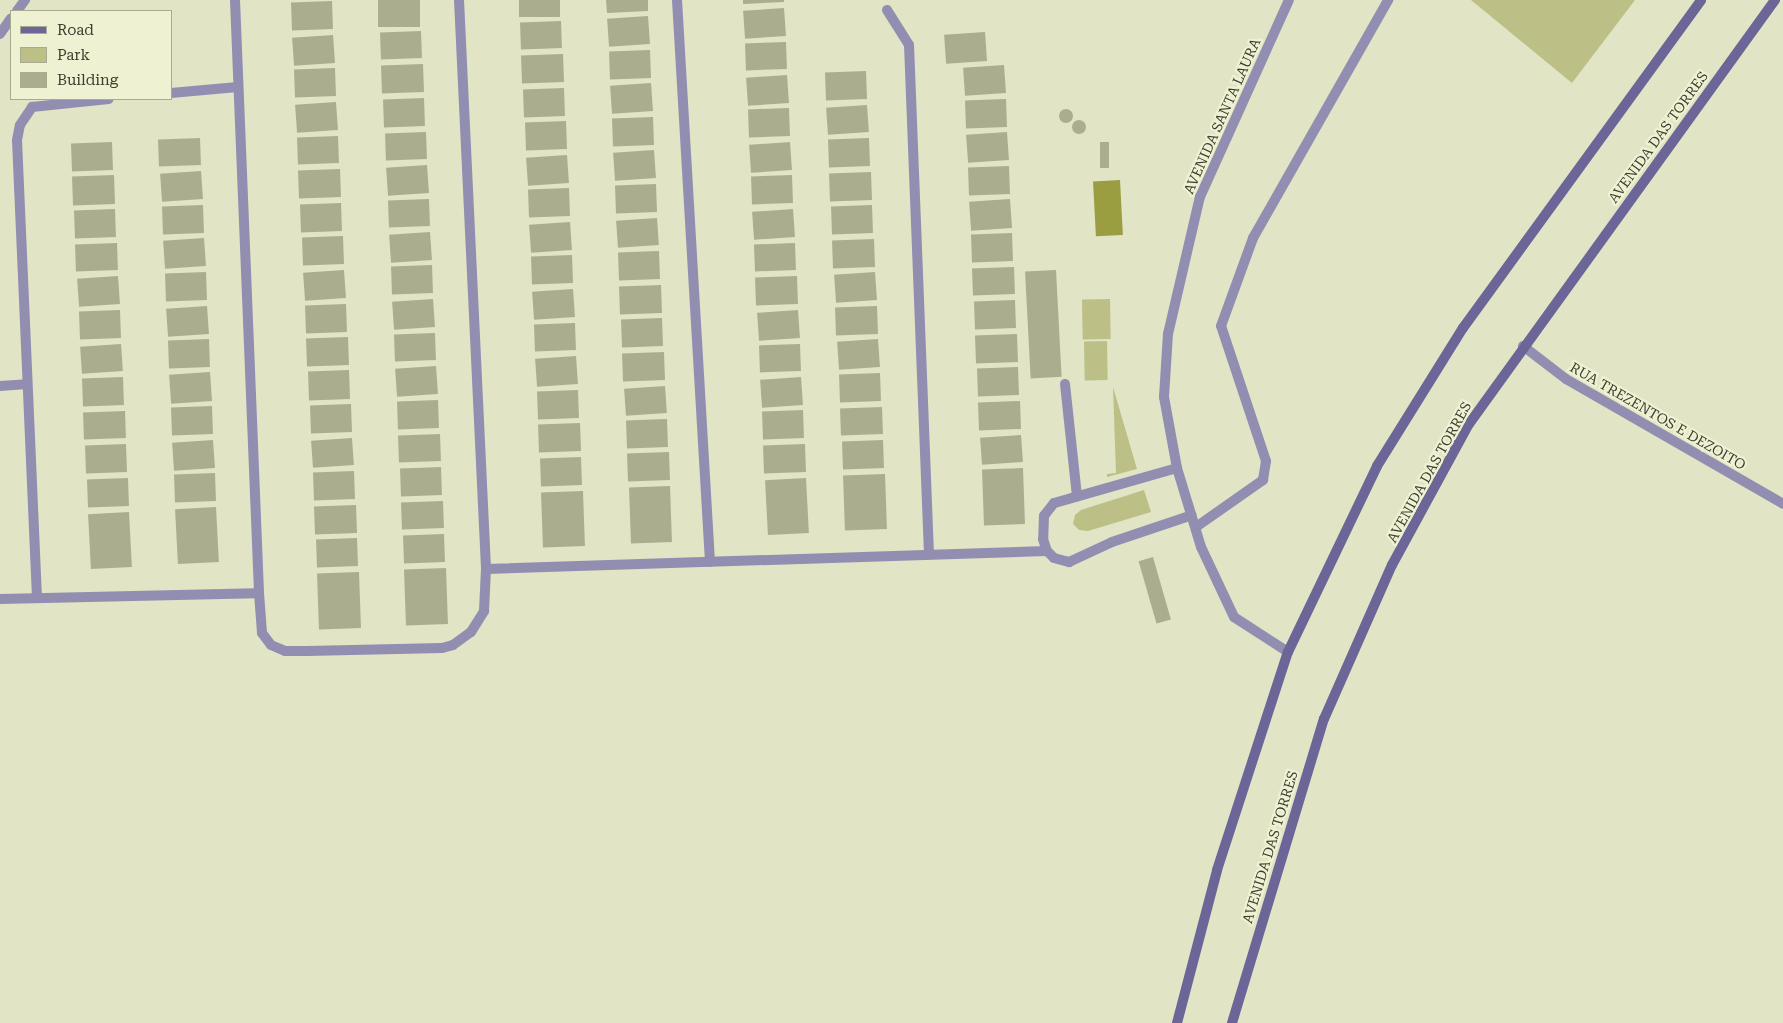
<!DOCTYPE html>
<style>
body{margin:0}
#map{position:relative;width:1783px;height:1023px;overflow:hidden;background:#e1e4c5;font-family:"Roboto Serif",serif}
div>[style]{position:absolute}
.green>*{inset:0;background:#bcc086;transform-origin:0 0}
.water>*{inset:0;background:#9a9e41;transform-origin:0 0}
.building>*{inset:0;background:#abad8f;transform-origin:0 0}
.round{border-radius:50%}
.lane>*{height:10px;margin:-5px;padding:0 5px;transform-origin:5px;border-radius:5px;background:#918eb1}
.street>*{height:10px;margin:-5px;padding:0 5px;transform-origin:5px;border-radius:5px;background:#918eb1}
.secondary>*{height:10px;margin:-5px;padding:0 5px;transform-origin:5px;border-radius:5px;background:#6b6598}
span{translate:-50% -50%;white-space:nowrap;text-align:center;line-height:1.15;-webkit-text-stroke:4.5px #eff2d2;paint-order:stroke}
.street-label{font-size:14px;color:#3d3e32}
.legend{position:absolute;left:10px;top:10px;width:162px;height:90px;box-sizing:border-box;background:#eff2d2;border:1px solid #a8aa92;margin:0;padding:6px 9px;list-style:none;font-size:15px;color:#3d3e32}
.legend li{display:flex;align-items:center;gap:10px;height:25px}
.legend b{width:25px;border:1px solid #a8aa92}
</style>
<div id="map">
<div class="green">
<div style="clip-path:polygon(1471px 0,1635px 0,1572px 83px)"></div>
<div style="left:1110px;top:299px;width:40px;height:28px;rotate:89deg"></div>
<div style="left:1107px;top:341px;width:39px;height:23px;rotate:89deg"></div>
<div style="clip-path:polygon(1113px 387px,1137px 469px,1107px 477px,1107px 474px,1116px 473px)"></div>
<div style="clip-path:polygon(1144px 490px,1151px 512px,1088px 531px,1079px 530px,1073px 524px,1075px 515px,1081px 510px)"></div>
</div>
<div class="water">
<div style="left:1120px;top:180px;width:55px;height:27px;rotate:87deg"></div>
</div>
<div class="building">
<div style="left:378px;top:0;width:42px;height:27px"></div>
<div style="left:519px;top:0;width:41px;height:17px"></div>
<div style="clip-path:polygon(606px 0,648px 0,648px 11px,607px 13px)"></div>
<div style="clip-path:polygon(743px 0,784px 0,784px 2px,743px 4px)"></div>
<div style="left:332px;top:1px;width:28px;height:41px;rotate:88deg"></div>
<div style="left:784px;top:8px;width:28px;height:41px;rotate:86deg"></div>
<div style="left:648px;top:16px;width:28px;height:41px;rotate:86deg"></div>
<div style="left:561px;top:21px;width:27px;height:41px;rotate:88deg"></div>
<div style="left:421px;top:31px;width:27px;height:41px;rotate:88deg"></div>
<div style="left:985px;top:32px;width:29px;height:41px;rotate:86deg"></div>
<div style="left:333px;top:35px;width:28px;height:41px;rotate:86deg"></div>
<div style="left:786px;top:42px;width:27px;height:41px;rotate:88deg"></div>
<div style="left:650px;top:50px;width:28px;height:41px;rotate:88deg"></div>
<div style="left:563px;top:54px;width:28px;height:42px;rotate:88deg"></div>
<div style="left:423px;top:64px;width:28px;height:42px;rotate:88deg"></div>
<div style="left:1004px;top:65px;width:28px;height:41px;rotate:86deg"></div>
<div style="left:335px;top:68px;width:28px;height:41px;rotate:88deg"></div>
<div style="left:866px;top:71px;width:28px;height:41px;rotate:88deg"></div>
<div style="left:787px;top:75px;width:28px;height:41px;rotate:86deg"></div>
<div style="left:651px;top:83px;width:28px;height:41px;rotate:86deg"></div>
<div style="left:564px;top:88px;width:28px;height:41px;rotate:88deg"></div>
<div style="left:424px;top:98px;width:28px;height:41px;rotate:88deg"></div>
<div style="left:1006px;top:99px;width:28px;height:41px;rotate:88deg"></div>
<div style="left:336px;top:102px;width:28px;height:41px;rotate:86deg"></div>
<div style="left:867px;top:105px;width:27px;height:41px;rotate:86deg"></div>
<div style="left:789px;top:108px;width:28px;height:41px;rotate:88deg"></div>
<div class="round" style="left:1059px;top:109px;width:14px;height:14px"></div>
<div style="left:653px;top:117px;width:28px;height:41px;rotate:88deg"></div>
<div class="round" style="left:1072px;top:120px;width:14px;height:14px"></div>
<div style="left:566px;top:121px;width:28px;height:41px;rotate:88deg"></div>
<div style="left:426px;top:132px;width:27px;height:41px;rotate:88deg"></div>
<div style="left:1007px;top:132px;width:28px;height:41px;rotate:86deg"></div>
<div style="left:338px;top:136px;width:27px;height:41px;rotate:88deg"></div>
<div style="left:200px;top:138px;width:27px;height:42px;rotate:88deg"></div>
<div style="left:869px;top:138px;width:28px;height:41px;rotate:88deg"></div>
<div style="left:112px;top:142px;width:28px;height:41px;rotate:88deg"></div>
<div style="left:790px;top:142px;width:28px;height:41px;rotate:86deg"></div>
<div style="left:1100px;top:142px;width:9px;height:26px"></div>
<div style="left:654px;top:150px;width:28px;height:41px;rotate:86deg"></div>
<div style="left:567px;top:155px;width:28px;height:41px;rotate:86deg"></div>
<div style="left:427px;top:165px;width:28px;height:41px;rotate:86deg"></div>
<div style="left:1009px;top:166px;width:28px;height:41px;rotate:88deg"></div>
<div style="left:340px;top:169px;width:28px;height:42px;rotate:88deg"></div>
<div style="left:201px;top:171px;width:28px;height:41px;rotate:86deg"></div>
<div style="left:871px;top:172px;width:28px;height:42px;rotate:88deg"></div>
<div style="left:114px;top:175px;width:29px;height:42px;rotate:88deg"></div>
<div style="left:792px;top:175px;width:28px;height:41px;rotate:88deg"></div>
<div style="left:656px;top:184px;width:28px;height:41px;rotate:88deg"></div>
<div style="left:569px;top:188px;width:28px;height:41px;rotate:88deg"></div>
<div style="left:429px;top:199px;width:27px;height:41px;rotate:88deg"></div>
<div style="left:1010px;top:199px;width:29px;height:41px;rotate:86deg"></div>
<div style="left:341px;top:203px;width:28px;height:41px;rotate:88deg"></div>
<div style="left:203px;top:205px;width:28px;height:41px;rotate:88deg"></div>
<div style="left:872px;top:205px;width:28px;height:41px;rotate:88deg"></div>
<div style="left:115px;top:209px;width:28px;height:41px;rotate:88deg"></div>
<div style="left:793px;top:209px;width:28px;height:41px;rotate:86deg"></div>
<div style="left:657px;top:218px;width:27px;height:41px;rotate:86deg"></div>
<div style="left:570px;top:222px;width:28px;height:41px;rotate:86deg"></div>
<div style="left:430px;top:232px;width:28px;height:41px;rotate:86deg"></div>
<div style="left:1012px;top:233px;width:28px;height:41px;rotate:88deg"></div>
<div style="left:343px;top:236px;width:28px;height:41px;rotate:88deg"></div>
<div style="left:204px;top:238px;width:28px;height:41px;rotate:86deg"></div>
<div style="left:874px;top:239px;width:28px;height:42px;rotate:88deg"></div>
<div style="left:117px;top:243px;width:27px;height:42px;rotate:88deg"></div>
<div style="left:795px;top:243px;width:27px;height:41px;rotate:88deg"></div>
<div style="left:659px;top:251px;width:28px;height:41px;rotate:88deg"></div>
<div style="left:572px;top:255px;width:28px;height:41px;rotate:88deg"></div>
<div style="left:432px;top:265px;width:28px;height:41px;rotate:88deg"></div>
<div style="left:1014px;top:267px;width:27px;height:42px;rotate:88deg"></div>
<div style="left:344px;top:270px;width:28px;height:41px;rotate:86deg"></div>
<div style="left:1056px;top:270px;width:107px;height:31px;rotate:87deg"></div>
<div style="left:206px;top:272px;width:28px;height:41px;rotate:88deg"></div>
<div style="left:875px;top:272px;width:28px;height:41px;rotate:86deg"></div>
<div style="left:118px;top:276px;width:28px;height:41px;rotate:86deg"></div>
<div style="left:797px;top:276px;width:28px;height:42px;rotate:88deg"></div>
<div style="left:661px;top:285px;width:28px;height:42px;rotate:88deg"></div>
<div style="left:573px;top:289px;width:28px;height:41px;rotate:86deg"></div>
<div style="left:433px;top:299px;width:28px;height:41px;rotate:86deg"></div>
<div style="left:1015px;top:300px;width:28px;height:41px;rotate:88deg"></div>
<div style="left:346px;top:304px;width:28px;height:41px;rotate:88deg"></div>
<div style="left:207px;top:306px;width:28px;height:41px;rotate:86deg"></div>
<div style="left:877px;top:306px;width:28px;height:42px;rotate:88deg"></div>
<div style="left:120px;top:310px;width:28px;height:41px;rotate:88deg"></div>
<div style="left:798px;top:310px;width:28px;height:41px;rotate:86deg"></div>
<div style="left:662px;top:318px;width:28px;height:41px;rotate:88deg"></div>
<div style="left:575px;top:323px;width:27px;height:41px;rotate:88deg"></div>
<div style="left:435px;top:333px;width:27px;height:41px;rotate:88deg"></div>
<div style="left:1017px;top:334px;width:28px;height:42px;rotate:88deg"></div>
<div style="left:348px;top:337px;width:28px;height:42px;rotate:88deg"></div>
<div style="left:209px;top:339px;width:28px;height:41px;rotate:88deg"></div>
<div style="left:878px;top:339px;width:28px;height:41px;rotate:86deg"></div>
<div style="left:121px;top:344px;width:27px;height:41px;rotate:86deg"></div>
<div style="left:800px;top:344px;width:27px;height:41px;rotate:88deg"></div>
<div style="left:664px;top:352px;width:28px;height:42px;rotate:88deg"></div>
<div style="left:576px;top:356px;width:28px;height:41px;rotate:86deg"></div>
<div style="left:436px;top:366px;width:28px;height:41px;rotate:86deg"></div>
<div style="left:1018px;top:367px;width:28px;height:41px;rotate:88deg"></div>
<div style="left:349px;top:370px;width:29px;height:41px;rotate:88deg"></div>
<div style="left:210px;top:372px;width:29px;height:41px;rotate:86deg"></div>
<div style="left:880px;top:373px;width:28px;height:41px;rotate:88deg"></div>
<div style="left:123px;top:377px;width:28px;height:41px;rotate:88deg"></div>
<div style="left:801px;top:377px;width:28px;height:41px;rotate:86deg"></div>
<div style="left:665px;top:386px;width:27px;height:41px;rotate:86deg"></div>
<div style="left:578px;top:390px;width:28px;height:41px;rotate:88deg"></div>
<div style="left:438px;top:400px;width:28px;height:41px;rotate:88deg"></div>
<div style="left:1020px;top:401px;width:28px;height:42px;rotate:88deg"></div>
<div style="left:351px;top:404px;width:28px;height:41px;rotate:88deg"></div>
<div style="left:212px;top:406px;width:28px;height:41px;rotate:88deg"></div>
<div style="left:882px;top:407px;width:27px;height:42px;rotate:88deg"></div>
<div style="left:803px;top:410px;width:28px;height:41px;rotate:88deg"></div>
<div style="left:125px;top:411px;width:27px;height:42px;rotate:88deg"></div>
<div style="left:667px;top:419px;width:28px;height:41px;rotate:88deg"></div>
<div style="left:580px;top:423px;width:28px;height:42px;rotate:88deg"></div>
<div style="left:440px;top:434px;width:27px;height:42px;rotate:88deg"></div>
<div style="left:1021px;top:435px;width:27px;height:41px;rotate:86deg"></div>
<div style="left:352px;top:438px;width:27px;height:41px;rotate:86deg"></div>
<div style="left:213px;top:440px;width:28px;height:41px;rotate:86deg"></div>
<div style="left:883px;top:440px;width:28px;height:41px;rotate:88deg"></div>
<div style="left:126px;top:444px;width:28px;height:41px;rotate:88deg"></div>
<div style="left:805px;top:444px;width:28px;height:42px;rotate:88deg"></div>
<div style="left:669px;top:452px;width:28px;height:42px;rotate:88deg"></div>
<div style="left:581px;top:457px;width:28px;height:41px;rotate:88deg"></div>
<div style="left:441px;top:467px;width:28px;height:41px;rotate:88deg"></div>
<div style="left:1023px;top:468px;width:56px;height:41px;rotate:88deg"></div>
<div style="left:354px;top:471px;width:28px;height:41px;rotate:88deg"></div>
<div style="left:215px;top:473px;width:28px;height:41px;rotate:88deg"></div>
<div style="left:885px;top:474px;width:55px;height:42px;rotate:88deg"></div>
<div style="left:128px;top:478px;width:28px;height:41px;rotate:88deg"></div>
<div style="left:806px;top:478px;width:55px;height:41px;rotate:87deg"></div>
<div style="left:670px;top:486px;width:56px;height:41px;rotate:88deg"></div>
<div style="left:583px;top:491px;width:55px;height:42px;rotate:88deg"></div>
<div style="left:443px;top:501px;width:27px;height:42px;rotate:88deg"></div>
<div style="left:356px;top:505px;width:28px;height:42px;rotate:88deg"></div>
<div style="left:216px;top:507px;width:55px;height:41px;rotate:87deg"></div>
<div style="left:129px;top:512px;width:55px;height:41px;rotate:87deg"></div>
<div style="left:444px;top:534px;width:28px;height:41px;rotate:88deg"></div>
<div style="left:357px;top:538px;width:28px;height:41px;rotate:88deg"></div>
<div style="left:1153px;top:557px;width:65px;height:15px;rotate:74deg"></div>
<div style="left:446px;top:568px;width:56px;height:42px;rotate:88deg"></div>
<div style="left:359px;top:572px;width:56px;height:42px;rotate:88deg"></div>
</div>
<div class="lane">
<div style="left:235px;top:0;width:593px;rotate:87.68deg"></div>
<div style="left:259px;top:593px;width:40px;rotate:85.7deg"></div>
<div style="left:262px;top:633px;width:15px;rotate:53deg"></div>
<div style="left:271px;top:645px;width:15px;rotate:23deg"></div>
<div style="left:285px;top:651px;width:22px"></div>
<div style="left:307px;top:651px;width:135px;rotate:-1.3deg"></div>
<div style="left:442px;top:648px;width:11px;rotate:-15deg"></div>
<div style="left:453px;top:645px;width:22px;rotate:-36deg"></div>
<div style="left:471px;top:632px;width:25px;rotate:-58deg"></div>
<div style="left:484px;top:611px;width:42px;rotate:-87.3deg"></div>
<div style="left:486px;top:569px;width:561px;rotate:-1.84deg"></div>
<div style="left:459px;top:0;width:570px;rotate:87.28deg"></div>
<div style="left:677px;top:0;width:563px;rotate:86.64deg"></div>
<div style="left:887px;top:10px;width:41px;rotate:57.8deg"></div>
<div style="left:909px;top:45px;width:510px;rotate:87.75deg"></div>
<div style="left:171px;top:93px;width:67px;rotate:-5.1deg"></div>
<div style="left:1065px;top:384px;width:113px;rotate:83.9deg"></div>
<div style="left:0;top:386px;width:27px;rotate:-4deg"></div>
<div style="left:1177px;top:468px;width:128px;rotate:164.1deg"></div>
<div style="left:1054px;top:503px;width:16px;rotate:128deg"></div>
<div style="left:1044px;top:516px;width:23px;rotate:92deg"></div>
<div style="left:1043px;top:539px;width:13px;rotate:72deg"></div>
<div style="left:1047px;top:551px;width:10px;rotate:45deg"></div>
<div style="left:1054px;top:558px;width:16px;rotate:15deg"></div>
<div style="left:1069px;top:562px;width:47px;rotate:-24.9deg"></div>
<div style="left:1112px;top:542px;width:84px;rotate:-18.6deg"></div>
<div style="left:1196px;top:527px;width:82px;rotate:-35deg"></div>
<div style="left:1263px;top:480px;width:19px;rotate:-81deg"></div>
<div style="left:1266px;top:461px;width:142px;rotate:-108.4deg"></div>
<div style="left:1221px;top:326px;width:94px;rotate:-70deg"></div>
<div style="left:1253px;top:238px;width:274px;rotate:-60.4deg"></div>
<div style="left:37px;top:598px;width:458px;rotate:-92.5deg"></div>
<div style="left:17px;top:140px;width:15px;rotate:-79deg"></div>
<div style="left:20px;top:125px;width:22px;rotate:-56deg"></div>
<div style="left:32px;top:107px;width:77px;rotate:-5.9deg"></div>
<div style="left:0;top:599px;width:259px;rotate:-1.3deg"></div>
</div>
<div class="street">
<div style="left:17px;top:11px;width:14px;rotate:-54deg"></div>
<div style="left:0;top:34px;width:19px;rotate:-55deg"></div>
<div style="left:1523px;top:346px;width:54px;rotate:37.5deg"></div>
<div style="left:1566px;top:379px;width:250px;rotate:29.9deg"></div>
<div style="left:1288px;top:652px;width:64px;rotate:-147.1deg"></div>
<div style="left:1234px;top:617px;width:77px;rotate:-115.2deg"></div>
<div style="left:1201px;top:547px;width:83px;rotate:-106.9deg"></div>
<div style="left:1177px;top:468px;width:72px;rotate:-100.4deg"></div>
<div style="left:1164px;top:397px;width:63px;rotate:-86.4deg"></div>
<div style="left:1168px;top:334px;width:141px;rotate:-76.9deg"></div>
<div style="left:1200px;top:197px;width:216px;rotate:-65.7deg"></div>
</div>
<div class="secondary">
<div style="left:1177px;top:1023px;width:158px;rotate:-75.3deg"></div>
<div style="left:1217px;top:870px;width:229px;rotate:-72deg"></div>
<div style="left:1288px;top:652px;width:206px;rotate:-64.4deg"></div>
<div style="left:1377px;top:466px;width:163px;rotate:-58.1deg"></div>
<div style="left:1463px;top:328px;width:405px;rotate:-54deg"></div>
<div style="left:1232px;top:1023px;width:318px;rotate:-73.2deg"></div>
<div style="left:1324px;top:719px;width:168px;rotate:-66.2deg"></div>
<div style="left:1392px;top:565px;width:161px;rotate:-61.4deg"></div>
<div style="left:1469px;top:424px;width:523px;rotate:-54.18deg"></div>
</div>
<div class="street-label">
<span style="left:1222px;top:116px;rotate:-66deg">AVENIDA SANTA LAURA</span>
<span style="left:1658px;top:137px;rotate:-54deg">AVENIDA DAS TORRES</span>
<span style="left:1658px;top:416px;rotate:30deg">RUA TREZENTOS E DEZOITO</span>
<span style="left:1429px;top:472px;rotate:-61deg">AVENIDA DAS TORRES</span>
<span style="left:1270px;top:847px;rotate:-73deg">AVENIDA DAS TORRES</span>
</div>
<ul class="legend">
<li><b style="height:6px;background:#6b6598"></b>Road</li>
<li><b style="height:14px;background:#bcc086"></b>Park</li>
<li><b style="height:14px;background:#abad8f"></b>Building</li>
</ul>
</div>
